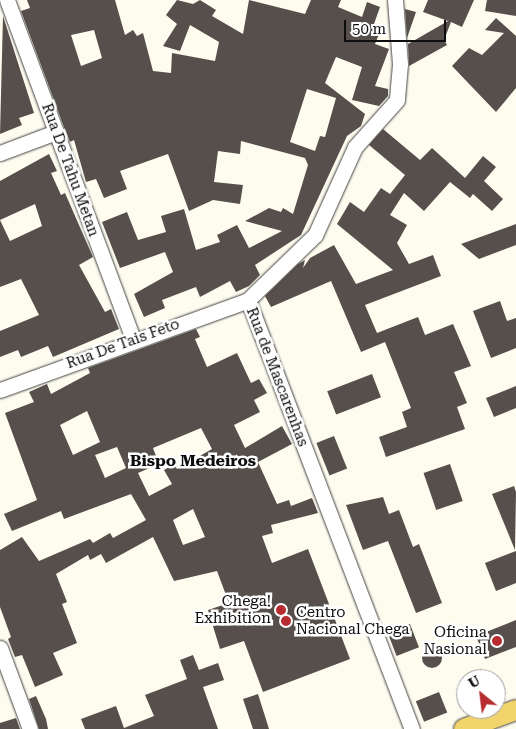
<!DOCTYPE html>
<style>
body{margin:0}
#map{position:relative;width:516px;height:729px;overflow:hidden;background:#fefcef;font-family:"Roboto Serif",serif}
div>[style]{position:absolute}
.building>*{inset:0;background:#564f4b;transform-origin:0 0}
.round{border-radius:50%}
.roads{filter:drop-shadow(0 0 1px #414141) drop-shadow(0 0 1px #414141)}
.minor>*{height:15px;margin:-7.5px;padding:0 7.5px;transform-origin:7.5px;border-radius:7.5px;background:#fff}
.major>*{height:20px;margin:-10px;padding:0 10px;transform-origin:10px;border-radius:10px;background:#f2d46c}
.dots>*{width:14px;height:14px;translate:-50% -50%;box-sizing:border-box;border:2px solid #fff;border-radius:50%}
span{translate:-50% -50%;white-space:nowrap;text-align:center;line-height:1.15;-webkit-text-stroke:5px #fff;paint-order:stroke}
.street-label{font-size:15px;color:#0e0e0e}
.poi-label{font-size:15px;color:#0e0e0e}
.right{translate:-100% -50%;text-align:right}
.left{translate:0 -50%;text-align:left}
.neighbourhood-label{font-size:16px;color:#0e0e0e;font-weight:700}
.north{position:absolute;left:456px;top:669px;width:50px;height:50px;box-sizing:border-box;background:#fff;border:1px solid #9f9f9f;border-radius:50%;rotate:331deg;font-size:14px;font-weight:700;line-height:20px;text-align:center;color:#0e0e0e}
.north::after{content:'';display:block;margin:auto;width:18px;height:22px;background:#b72c30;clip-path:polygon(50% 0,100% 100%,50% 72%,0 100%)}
.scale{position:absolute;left:344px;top:20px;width:102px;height:22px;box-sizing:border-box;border:2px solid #0e0e0e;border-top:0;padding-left:6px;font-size:15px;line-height:18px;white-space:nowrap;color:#0e0e0e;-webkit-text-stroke:4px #fff;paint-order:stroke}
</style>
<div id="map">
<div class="building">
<div style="clip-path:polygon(evenodd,27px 0,115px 0,125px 35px,133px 30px,137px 36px,143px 33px,153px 71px,171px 73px,172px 53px,215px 61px,219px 42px,190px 25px,180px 51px,163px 46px,177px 24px,166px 15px,177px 0,193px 4px,200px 0,216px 10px,212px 16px,243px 34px,249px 0,305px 14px,311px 0,341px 0,338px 7px,362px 17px,367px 2px,380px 7px,374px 24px,382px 27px,375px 44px,389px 49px,375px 86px,388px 89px,388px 96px,379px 106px,352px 100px,362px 67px,336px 57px,325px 83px,365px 114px,361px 126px,347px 136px,301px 235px,255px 265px,260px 275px,249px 286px,236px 292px,230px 281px,200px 297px,196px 287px,162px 300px,165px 308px,144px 317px,134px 294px,173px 272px,165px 252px,120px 268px,102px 222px,127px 212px,138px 240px,166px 232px,161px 216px,184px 209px,196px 250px,220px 242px,217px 235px,237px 225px,249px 248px,282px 231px,245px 221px,269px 208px,281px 212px,283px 208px,293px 214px,308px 165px,305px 158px,241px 141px,240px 154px,218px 151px,214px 182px,243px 185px,240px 204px,213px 200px,189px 211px,168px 154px,120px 171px,127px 189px,104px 198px,96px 179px,86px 182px,74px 140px,70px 142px,64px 127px,21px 11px,30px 8px,27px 0,94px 30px,102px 58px,81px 66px,71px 35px,94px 30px,27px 0,307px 89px,336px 98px,325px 137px,320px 136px,315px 151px,290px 142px,307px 89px)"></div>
<div style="clip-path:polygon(428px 0,474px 0,462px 27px,451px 22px,444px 40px,447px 45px,409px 66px,408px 44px,448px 21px,423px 12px)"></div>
<div style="clip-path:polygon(487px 0,516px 0,516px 16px,485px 11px)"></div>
<div style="clip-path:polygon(405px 9px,416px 12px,407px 38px)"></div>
<div style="clip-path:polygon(3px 16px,34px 113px,19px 118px,22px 125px,0 134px)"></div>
<div style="clip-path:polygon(496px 18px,516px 36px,516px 88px,496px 112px,452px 66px,469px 48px,482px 55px,504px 33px,485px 30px)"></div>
<div style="clip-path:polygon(383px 129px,420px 160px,432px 148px,465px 178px,483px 156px,496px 167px,484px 181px,503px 199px,492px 211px,473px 194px,470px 198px,450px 182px,424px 211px,404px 193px,390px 215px,407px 225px,397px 243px,409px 264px,433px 255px,441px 276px,365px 305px,377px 333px,418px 317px,425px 335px,453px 324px,471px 366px,454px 372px,467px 403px,457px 407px,465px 429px,386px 457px,379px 437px,407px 427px,402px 412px,411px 408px,385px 342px,361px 352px,331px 281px,271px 307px,265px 296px,298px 264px,305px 260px,303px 268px,310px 258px,334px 245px,356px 284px,393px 270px,337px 224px,350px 202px,364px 212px,381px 188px,390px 194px,405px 175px,369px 145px)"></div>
<div style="clip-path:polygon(49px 154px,57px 171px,51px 173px,61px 195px,65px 193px,93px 257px,79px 265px,105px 312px,111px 309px,119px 329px,53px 357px,48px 346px,21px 357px,18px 350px,0 357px,0 331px,39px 315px,21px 279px,0 287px,0 220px,10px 241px,42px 226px,35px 204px,0 220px,0 181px)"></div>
<div style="clip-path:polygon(516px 224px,516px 245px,479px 259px,461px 244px)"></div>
<div style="clip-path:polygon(500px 301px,507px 321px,516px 318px,516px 348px,491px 358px,473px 311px)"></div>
<div style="clip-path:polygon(evenodd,196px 329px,200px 337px,195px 339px,207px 367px,237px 353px,251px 383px,259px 379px,267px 393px,254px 400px,260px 412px,234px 425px,245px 448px,282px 426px,292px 444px,258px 462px,277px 504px,289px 500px,291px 506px,312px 498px,318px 513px,271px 525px,273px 533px,262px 536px,272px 563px,308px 549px,350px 659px,263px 692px,244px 641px,220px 649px,208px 610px,229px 603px,217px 571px,174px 581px,153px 537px,106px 563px,101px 554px,90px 560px,88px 555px,56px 574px,67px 602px,62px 604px,77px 643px,53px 653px,63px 675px,35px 687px,22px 655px,15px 657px,8px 639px,11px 637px,0 607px,0 550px,22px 537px,39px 561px,90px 539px,93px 543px,110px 533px,113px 538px,146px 520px,131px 494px,64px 519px,61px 511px,12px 531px,4px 514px,37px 500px,5px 413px,34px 402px,29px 392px,47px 384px,51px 394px,90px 373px,88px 368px,196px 329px,87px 411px,100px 442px,73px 455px,60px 425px,87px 411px,196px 329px,201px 428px,212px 449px,177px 469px,174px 464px,164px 470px,172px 484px,149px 496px,138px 473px,159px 464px,153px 448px,201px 428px,196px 329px,117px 447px,126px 468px,105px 478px,95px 455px,117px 447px,196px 329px,193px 509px,205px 537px,183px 545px,173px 520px,193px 509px)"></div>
<div style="left:372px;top:374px;width:25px;height:48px;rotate:69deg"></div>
<div style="clip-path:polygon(516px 386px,516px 408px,494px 417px,486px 398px)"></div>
<div style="left:334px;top:436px;width:35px;height:19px;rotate:68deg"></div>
<div style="left:450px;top:464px;width:39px;height:28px;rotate:71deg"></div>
<div style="clip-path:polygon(514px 486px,516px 492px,515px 550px,492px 494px)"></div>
<div style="clip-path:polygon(383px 497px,389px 514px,399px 510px,413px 547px,419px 544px,442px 603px,416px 613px,388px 541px,363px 550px,346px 505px)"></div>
<div style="clip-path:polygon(516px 551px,516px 583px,496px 591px,485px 563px)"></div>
<div style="clip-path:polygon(516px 620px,516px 647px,485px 659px,476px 636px)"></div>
<div style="left:410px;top:624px;width:25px;height:24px;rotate:69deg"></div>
<div class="round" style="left:422px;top:648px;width:20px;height:20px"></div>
<div style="clip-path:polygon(193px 655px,199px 670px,218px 663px,224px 680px,203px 687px,218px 729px,85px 729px,81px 719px,116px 706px,124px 728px,154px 716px,145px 695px,187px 679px,180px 660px)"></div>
<div style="left:439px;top:692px;width:22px;height:25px;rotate:68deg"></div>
<div style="clip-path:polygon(258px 694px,269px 729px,253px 729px,243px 699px)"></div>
<div style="clip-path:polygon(36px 696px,46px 719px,48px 729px,39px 729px,29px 699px)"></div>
<div style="clip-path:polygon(16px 718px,20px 729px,0 729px,0 723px)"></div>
</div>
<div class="roads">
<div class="minor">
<div style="left:7px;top:0;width:362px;rotate:69.6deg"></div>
<div style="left:395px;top:0;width:64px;rotate:85.5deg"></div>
<div style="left:400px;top:64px;width:36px;rotate:95deg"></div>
<div style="left:397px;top:100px;width:63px;rotate:131.8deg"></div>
<div style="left:355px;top:147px;width:97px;rotate:114.4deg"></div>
<div style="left:315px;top:235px;width:93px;rotate:135.9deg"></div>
<div style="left:248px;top:300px;width:459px;rotate:69.1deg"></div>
<div style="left:0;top:153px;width:60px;rotate:-20.6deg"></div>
<div style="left:0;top:390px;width:264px;rotate:-19.9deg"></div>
<div style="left:0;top:648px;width:86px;rotate:69.7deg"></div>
</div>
<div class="major">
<div style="left:464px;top:729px;width:55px;rotate:-20.1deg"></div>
</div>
</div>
<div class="dots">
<div style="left:281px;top:610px;background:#b72c30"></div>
<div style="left:286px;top:621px;background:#b72c30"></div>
<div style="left:497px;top:641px;background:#b72c30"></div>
</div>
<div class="street-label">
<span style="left:70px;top:170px;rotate:70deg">Rua De Tahu Metan</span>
<span style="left:123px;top:344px;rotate:-20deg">Rua De Tais Feto</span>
<span style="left:277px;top:377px;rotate:69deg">Rua de Mascarenhas</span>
</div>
<div class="poi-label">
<span class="right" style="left:271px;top:610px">Chega!<br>Exhibition</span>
<span class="left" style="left:296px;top:621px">Centro<br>Nacional Chega</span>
<span class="right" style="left:487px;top:641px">Oficina<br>Nasional</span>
</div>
<div class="neighbourhood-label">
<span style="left:193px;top:461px">Bispo Medeiros</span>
</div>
<div class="north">U</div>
<div class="scale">50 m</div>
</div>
